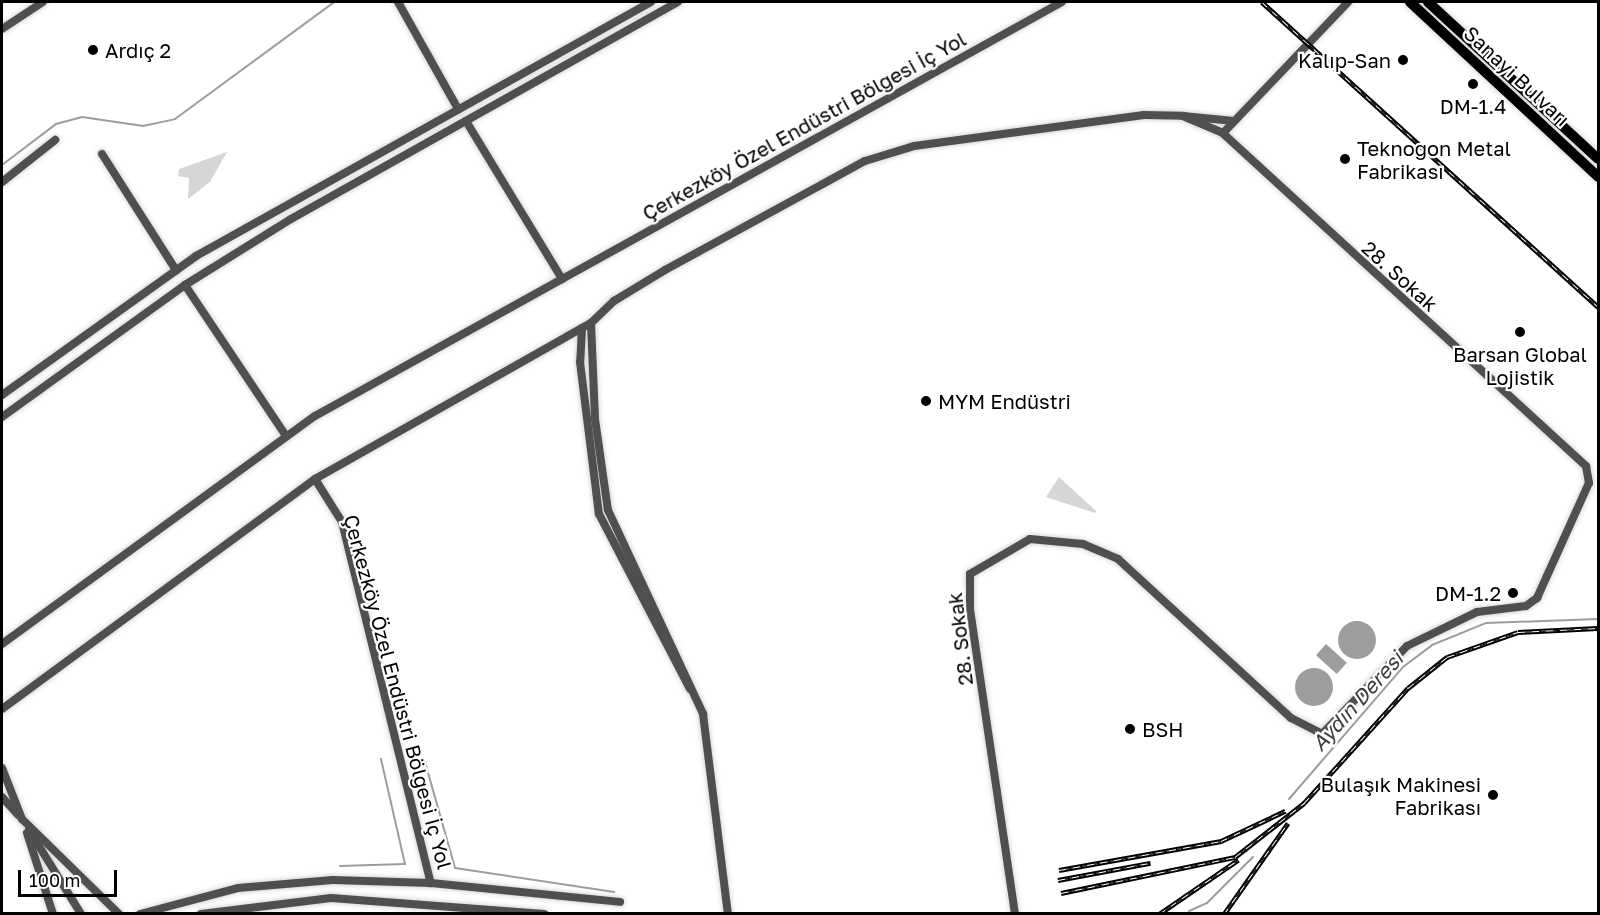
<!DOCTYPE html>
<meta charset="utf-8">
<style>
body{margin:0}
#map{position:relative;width:1600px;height:915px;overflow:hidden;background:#fff;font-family:"Golos Text",sans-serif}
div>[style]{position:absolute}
.green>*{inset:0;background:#d6d6d6}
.water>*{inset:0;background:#9d9d9d;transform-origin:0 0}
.round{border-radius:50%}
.stream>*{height:2px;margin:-1px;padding:0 1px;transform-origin:1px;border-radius:1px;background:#9d9d9d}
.roads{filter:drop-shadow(0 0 2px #dbdbdb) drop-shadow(0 0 2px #dbdbdb)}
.minor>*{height:8px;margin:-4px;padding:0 4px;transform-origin:4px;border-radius:4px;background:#4f4f4f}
.major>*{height:10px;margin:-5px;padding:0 5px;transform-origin:5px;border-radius:5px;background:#000}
.rail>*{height:4.5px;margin-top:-2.25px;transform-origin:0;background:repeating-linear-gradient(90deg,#fff 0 7px,#000 0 14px);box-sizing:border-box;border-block:2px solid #000}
.dots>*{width:16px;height:16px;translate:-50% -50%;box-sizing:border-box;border:3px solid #fff;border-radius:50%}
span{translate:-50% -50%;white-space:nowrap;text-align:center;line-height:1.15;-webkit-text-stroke:4.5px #fff;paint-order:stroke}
.poi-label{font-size:20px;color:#000}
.left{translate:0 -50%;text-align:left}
.right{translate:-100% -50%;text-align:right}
.street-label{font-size:20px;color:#000}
.water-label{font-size:21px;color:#3e3e3e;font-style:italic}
.frame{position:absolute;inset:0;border:3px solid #000;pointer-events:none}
.scale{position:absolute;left:18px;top:870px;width:99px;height:27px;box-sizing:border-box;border:3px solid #000;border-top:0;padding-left:8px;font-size:18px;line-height:21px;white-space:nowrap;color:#000;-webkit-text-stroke:4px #fff;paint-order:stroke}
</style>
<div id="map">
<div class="green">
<div style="clip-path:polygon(227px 152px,210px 182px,188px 199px,189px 178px,178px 176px,179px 169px)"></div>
<div style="clip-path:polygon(1059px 477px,1096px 511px,1095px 513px,1046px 497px)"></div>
</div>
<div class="water">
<div class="round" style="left:1338px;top:621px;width:38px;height:38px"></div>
<div style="left:1326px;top:644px;width:28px;height:15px;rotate:42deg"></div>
<div class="round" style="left:1295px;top:668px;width:38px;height:38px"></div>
</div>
<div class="stream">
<div style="left:2px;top:165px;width:68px;rotate:-37.2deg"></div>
<div style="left:56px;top:124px;width:27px;rotate:-15deg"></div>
<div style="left:82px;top:117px;width:62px;rotate:8.4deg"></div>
<div style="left:143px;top:126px;width:33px;rotate:-12deg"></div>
<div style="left:175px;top:119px;width:197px;rotate:-36.3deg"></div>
<div style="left:425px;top:762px;width:110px;rotate:74.2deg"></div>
<div style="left:455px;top:868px;width:161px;rotate:8.6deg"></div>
<div style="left:1289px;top:799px;width:174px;rotate:-49.2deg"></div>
<div style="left:1403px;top:667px;width:36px;rotate:-37deg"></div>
<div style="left:1432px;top:645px;width:58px;rotate:-22.2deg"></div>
<div style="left:1486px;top:623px;width:112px;rotate:-2deg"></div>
<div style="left:340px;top:866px;width:65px;rotate:-1.8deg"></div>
<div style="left:405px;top:864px;width:108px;rotate:-102.9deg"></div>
<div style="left:1189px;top:911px;width:20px;rotate:-24deg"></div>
<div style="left:1207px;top:903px;width:65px;rotate:-45deg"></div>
</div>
<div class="roads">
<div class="minor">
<div style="left:398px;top:2px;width:123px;rotate:60.7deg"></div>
<div style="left:2px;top:29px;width:49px;rotate:-33.4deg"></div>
<div style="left:466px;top:121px;width:185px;rotate:58.7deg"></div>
<div style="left:1223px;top:133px;width:43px;rotate:-157deg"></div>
<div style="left:1183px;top:116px;width:51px;rotate:5.6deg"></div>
<div style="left:102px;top:154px;width:138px;rotate:57.5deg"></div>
<div style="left:2px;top:182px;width:68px;rotate:-38.4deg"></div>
<div style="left:185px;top:285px;width:182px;rotate:56.2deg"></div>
<div style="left:591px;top:323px;width:96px;rotate:87.6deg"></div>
<div style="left:595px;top:419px;width:92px;rotate:81.9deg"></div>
<div style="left:608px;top:510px;width:225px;rotate:65deg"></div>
<div style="left:703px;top:714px;width:202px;rotate:82.9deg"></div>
<div style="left:582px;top:328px;width:34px;rotate:93deg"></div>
<div style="left:580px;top:362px;width:153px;rotate:82.9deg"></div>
<div style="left:599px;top:514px;width:197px;rotate:62.5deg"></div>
<div style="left:2px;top:395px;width:239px;rotate:-35.6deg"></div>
<div style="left:196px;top:256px;width:521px;rotate:-29.17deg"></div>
<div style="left:2px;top:417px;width:226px;rotate:-35.8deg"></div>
<div style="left:185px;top:285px;width:125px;rotate:-31.9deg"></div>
<div style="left:291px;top:219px;width:444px;rotate:-29.3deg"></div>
<div style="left:315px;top:479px;width:51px;rotate:57.9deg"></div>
<div style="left:342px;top:522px;width:372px;rotate:76.2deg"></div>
<div style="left:2px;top:644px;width:387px;rotate:-36.1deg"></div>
<div style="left:315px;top:416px;width:854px;rotate:-29deg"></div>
<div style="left:2px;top:709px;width:388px;rotate:-36.3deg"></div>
<div style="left:315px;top:479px;width:317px;rotate:-29.5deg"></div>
<div style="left:591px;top:323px;width:32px;rotate:-44deg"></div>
<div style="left:614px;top:301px;width:60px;rotate:-31.3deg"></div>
<div style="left:665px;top:270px;width:228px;rotate:-28.6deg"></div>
<div style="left:865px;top:161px;width:51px;rotate:-17deg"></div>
<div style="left:914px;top:146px;width:232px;rotate:-7.7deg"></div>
<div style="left:1144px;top:115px;width:39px;rotate:1deg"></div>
<div style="left:2px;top:768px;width:55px;rotate:68.6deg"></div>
<div style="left:22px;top:819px;width:136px;rotate:44.4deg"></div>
<div style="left:2px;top:797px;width:24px;rotate:48deg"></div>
<div style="left:29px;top:830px;width:99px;rotate:58.2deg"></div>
<div style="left:27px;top:833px;width:85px;rotate:72.2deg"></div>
<div style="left:140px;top:914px;width:101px;rotate:-14.9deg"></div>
<div style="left:238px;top:888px;width:95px;rotate:-4.8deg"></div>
<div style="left:333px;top:880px;width:98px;rotate:1.8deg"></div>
<div style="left:431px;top:883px;width:190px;rotate:5.7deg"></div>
<div style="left:201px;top:914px;width:131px;rotate:-7deg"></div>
<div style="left:331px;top:898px;width:214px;rotate:4.3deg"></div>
<div style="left:1015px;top:914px;width:307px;rotate:-98.4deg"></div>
<div style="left:970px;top:610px;width:36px;rotate:-90deg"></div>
<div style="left:970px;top:574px;width:69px;rotate:-30.3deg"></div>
<div style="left:1030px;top:539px;width:53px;rotate:5.4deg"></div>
<div style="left:1083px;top:544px;width:38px;rotate:23deg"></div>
<div style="left:1118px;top:559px;width:235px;rotate:42.6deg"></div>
<div style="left:1291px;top:718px;width:35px;rotate:27deg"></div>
<div style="left:1322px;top:734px;width:122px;rotate:-46deg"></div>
<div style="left:1407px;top:646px;width:78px;rotate:-25.9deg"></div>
<div style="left:1477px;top:612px;width:49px;rotate:-7deg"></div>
<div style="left:1526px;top:606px;width:14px;rotate:-36deg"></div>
<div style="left:1537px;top:598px;width:126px;rotate:-65.7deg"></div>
<div style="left:1589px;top:483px;width:17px;rotate:-100deg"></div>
<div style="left:1586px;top:466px;width:493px;rotate:-137.5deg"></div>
<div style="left:1223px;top:133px;width:181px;rotate:-46.3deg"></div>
</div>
<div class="major">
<div style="left:1410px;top:2px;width:257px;rotate:42.9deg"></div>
<div style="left:1428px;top:2px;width:231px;rotate:42.7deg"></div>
</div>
</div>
<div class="rail">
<div style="left:1262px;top:2px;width:454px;rotate:42.2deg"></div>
<div style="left:1059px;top:870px;width:165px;rotate:-10.1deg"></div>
<div style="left:1221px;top:841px;width:71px;rotate:-25.1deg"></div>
<div style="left:1058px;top:880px;width:94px;rotate:-10.5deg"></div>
<div style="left:1061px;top:893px;width:178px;rotate:-11.7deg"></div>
<div style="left:1235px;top:857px;width:88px;rotate:-38deg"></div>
<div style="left:1304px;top:803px;width:155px;rotate:-47.9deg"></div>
<div style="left:1408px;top:688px;width:50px;rotate:-38.5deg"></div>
<div style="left:1447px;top:657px;width:75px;rotate:-19.4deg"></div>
<div style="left:1518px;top:632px;width:80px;rotate:-2.9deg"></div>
<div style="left:1159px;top:914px;width:96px;rotate:-34.4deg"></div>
<div style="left:1224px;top:914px;width:111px;rotate:-54.9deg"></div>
</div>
<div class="dots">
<div style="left:93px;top:50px;background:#000"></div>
<div style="left:1403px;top:60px;background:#000"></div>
<div style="left:1473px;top:84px;background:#000"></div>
<div style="left:1345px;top:159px;background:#000"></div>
<div style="left:1520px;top:332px;background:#000"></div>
<div style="left:926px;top:401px;background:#000"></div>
<div style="left:1513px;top:593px;background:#000"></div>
<div style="left:1130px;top:729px;background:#000"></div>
<div style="left:1493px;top:795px;background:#000"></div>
</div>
<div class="poi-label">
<span class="left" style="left:105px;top:50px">Ardıç 2</span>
<span class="right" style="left:1391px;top:60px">Kalıp-San</span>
<span style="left:1473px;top:106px">DM-1.4</span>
<span class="left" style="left:1357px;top:160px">Teknogon Metal<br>Fabrikası</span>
<span style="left:1520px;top:366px">Barsan Global<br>Lojistik</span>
<span class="left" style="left:938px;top:401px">MYM Endüstri</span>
<span class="right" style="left:1501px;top:593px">DM-1.2</span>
<span class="left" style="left:1142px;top:729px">BSH</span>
<span class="right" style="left:1481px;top:796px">Bulaşık Makinesi<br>Fabrikası</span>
</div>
<div class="street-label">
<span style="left:1517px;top:76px;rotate:43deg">Sanayi Bulvarı</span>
<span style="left:804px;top:126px;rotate:-29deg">Çerkezköy Özel Endüstri Bölgesi İç Yol</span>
<span style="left:1400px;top:276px;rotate:42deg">28. Sokak</span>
<span style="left:960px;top:639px;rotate:-97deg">28. Sokak</span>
<span style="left:398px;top:692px;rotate:75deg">Çerkezköy Özel Endüstri Bölgesi İç Yol</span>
</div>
<div class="water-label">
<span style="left:1357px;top:701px;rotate:-48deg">Aydın Deresi</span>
</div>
<div class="frame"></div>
<div class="scale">100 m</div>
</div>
